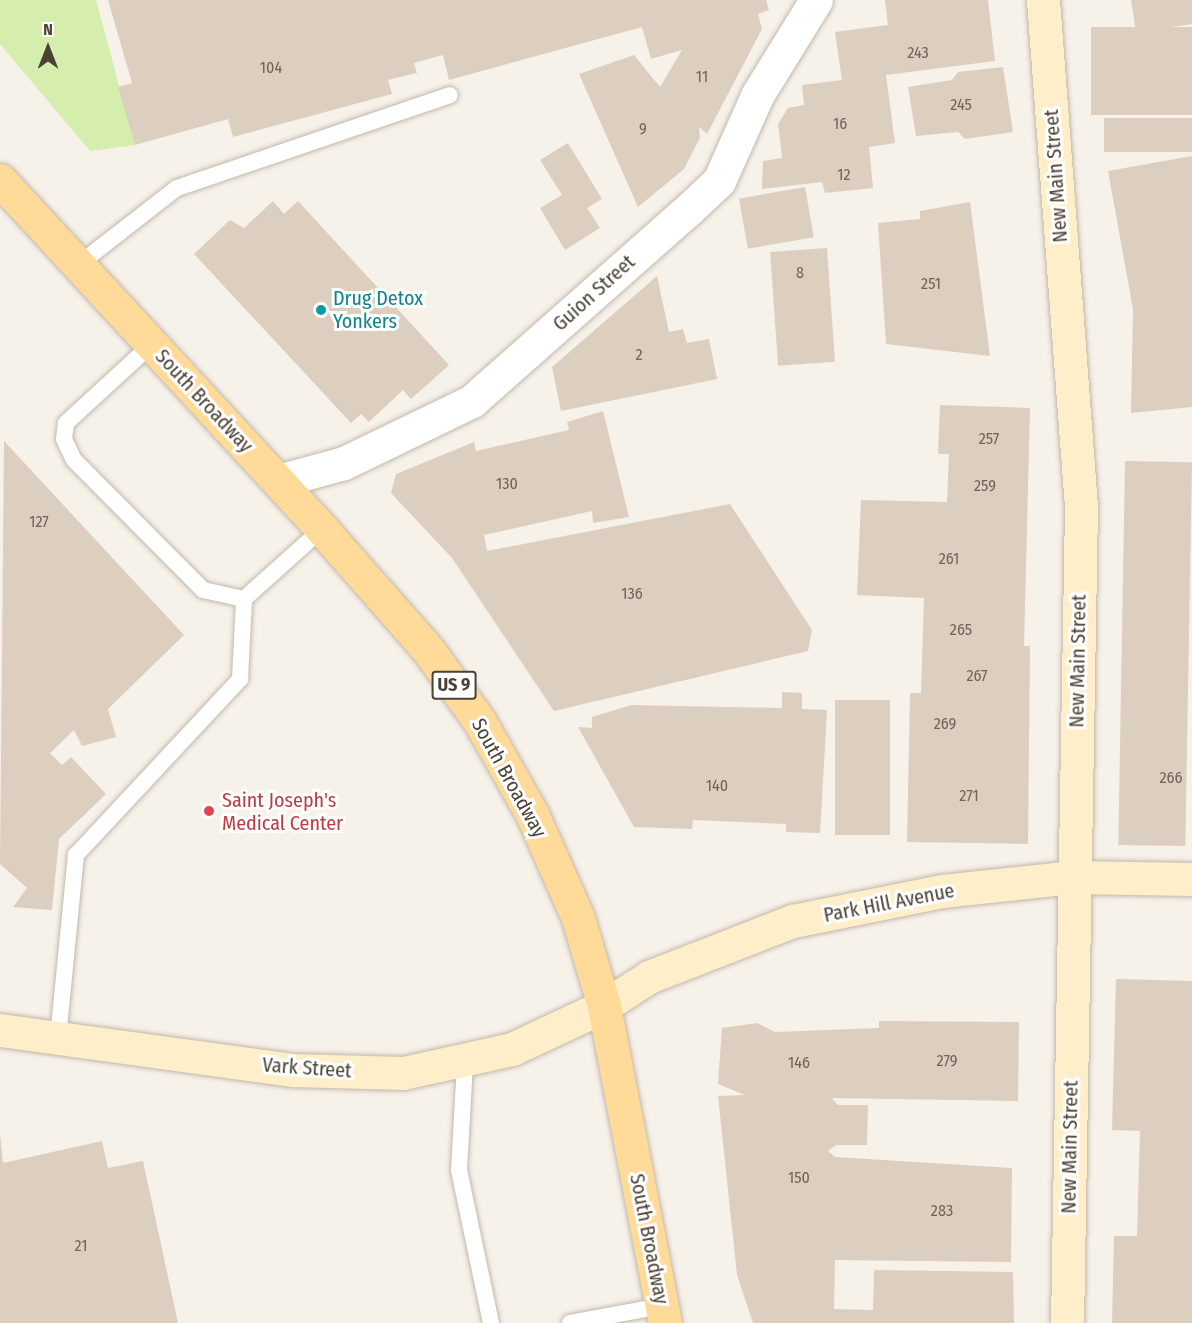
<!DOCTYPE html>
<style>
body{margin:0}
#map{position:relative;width:1192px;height:1323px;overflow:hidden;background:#f6f1e9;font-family:"Fira Sans Condensed",sans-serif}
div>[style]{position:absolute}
.green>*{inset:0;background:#d6eead}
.building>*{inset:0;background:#dccfc0;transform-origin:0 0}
.roads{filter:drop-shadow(0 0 2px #c3b8aa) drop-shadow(0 0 2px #c3b8aa)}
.lane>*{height:16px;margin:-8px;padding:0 8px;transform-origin:8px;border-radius:8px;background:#fff}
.street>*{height:33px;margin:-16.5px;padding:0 16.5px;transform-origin:16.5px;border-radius:16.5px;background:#fff}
.secondary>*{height:33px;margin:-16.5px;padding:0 16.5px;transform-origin:16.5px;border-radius:16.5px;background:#ffeeca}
.primary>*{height:33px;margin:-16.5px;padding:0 16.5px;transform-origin:16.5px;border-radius:16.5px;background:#ffda99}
.dots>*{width:16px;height:16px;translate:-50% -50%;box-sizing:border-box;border:3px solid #fff;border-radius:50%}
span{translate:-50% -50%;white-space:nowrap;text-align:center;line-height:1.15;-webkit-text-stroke:6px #fff;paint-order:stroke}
.number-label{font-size:16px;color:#6f6458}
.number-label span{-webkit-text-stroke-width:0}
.shield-label span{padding:2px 4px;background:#fff;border:2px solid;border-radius:4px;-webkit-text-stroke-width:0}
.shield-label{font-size:18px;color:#4b4136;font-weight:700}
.street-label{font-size:20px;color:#4b4136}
.culture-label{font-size:20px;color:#0d838f}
.left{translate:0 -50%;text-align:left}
.health-label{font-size:20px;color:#be3a42}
.north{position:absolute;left:18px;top:18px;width:60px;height:60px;-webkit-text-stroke:4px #fff;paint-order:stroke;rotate:0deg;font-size:16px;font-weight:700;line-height:24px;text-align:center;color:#4b4136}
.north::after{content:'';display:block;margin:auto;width:21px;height:27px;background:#4b4136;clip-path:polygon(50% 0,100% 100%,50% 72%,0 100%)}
</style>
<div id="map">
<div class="green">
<div style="clip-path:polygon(0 0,96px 0,135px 145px,90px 151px,0 44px)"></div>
</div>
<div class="building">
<div style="clip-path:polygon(108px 0,766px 0,769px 10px,758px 14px,762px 29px,707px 134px,699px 127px,700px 138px,684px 169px,638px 207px,579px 74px,634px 55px,660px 87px,682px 50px,651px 59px,642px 27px,449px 80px,443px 55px,414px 63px,417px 73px,388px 80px,392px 94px,233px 137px,228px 119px,135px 145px,118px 87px,132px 83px)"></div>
<div style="clip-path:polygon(885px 0,988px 0,995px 61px,886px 75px,895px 143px,869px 147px,873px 188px,825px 193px,822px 182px,762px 189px,763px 161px,782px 158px,778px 124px,788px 108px,804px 105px,802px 85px,842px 80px,835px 32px,888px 25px)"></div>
<div style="clip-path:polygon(1131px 0,1192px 0,1192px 24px,1136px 32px)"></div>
<div style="left:1192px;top:27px;width:88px;height:101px;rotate:90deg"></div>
<div style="clip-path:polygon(1003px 67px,1013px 132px,965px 139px,958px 132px,916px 136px,908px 87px,952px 80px,958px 72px)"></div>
<div style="left:1192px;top:118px;width:34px;height:88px;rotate:90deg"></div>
<div style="clip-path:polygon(568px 143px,602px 199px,587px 208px,600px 228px,565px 250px,540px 208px,562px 195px,540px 160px)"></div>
<div style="clip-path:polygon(1192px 156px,1192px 407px,1131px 413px,1133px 309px,1108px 171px)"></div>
<div style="left:805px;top:187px;width:51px;height:67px;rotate:80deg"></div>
<div style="clip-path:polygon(273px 201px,284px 214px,298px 201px,449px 365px,411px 399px,403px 390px,369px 422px,361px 414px,351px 423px,194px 254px,230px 220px,244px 228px)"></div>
<div style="clip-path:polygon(970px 202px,990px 356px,886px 344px,878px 223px,920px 219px,920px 211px)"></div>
<div style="left:827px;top:248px;width:114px;height:57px;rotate:86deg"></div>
<div style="clip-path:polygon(657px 276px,669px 332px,683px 329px,687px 343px,709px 339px,717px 379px,561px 411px,552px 367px)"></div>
<div style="clip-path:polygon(940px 405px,1030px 408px,1024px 646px,1030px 646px,1028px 844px,907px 842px,910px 693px,921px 693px,924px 598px,857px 595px,861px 500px,947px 502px,949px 454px,938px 454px)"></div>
<div style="clip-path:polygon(603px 411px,629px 517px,593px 523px,592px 511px,484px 535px,487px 551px,730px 504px,812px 630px,808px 651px,554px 711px,452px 558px,391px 493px,396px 474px,474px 442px,476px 451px,569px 430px,567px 422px)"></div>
<div style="clip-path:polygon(4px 441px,184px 635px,108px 709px,116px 737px,82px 746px,74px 730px,50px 753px,62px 765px,71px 757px,106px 794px,59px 839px,52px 910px,13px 907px,27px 888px,0 864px)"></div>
<div style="left:1125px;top:461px;width:67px;height:384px;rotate:1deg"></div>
<div style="clip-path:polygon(782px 692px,802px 693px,802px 709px,827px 710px,820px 833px,786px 832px,786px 824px,693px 820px,692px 829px,634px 827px,578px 727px,592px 728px,592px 717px,631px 705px,782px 708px)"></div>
<div style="left:835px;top:700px;width:55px;height:135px"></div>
<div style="clip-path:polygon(1116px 979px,1192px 981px,1192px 1323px,1112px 1323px,1114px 1236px,1137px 1236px,1140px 1131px,1112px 1130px)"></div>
<div style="clip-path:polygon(879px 1021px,1019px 1022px,1018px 1101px,832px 1098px,838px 1105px,868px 1105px,867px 1145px,836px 1145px,828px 1151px,835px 1157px,1012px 1168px,1011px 1262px,835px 1260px,834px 1309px,873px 1310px,874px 1270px,1013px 1272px,1014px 1323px,753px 1323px,737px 1275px,718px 1096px,745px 1095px,718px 1084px,722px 1028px,757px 1023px,775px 1032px,879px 1028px)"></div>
<div style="clip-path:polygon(0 1133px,3px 1163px,102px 1141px,108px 1168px,143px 1161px,178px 1323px,0 1323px)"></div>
</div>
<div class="roads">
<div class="lane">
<div style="left:78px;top:265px;width:125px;rotate:-37.9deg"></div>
<div style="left:177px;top:188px;width:288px;rotate:-18.8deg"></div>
<div style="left:152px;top:344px;width:117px;rotate:137.4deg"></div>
<div style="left:66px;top:423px;width:16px;rotate:97deg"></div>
<div style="left:64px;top:439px;width:23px;rotate:65deg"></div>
<div style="left:74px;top:460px;width:183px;rotate:45.2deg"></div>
<div style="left:203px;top:590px;width:42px;rotate:12.4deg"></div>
<div style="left:58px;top:1038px;width:184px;rotate:-84.4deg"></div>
<div style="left:76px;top:855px;width:241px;rotate:-47deg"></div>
<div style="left:240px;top:679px;width:80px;rotate:-87.1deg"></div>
<div style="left:244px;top:599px;width:105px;rotate:-41.9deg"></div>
<div style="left:465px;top:1063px;width:107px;rotate:93.2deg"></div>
<div style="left:459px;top:1170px;width:156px;rotate:78.2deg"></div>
<div style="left:570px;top:1323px;width:94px;rotate:-10.5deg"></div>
</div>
<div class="street">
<div style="left:278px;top:481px;width:68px;rotate:-15.3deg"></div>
<div style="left:344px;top:463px;width:142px;rotate:-25.8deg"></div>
<div style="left:472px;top:401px;width:287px;rotate:-41.5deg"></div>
<div style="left:687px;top:211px;width:44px;rotate:-43.2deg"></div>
<div style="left:719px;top:181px;width:95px;rotate:-65.9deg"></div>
<div style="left:758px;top:94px;width:110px;rotate:-58.3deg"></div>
</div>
<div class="secondary">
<div style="left:1043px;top:0;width:508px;rotate:85.71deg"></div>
<div style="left:1081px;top:507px;width:816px;rotate:90.98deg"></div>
<div style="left:0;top:1030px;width:296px;rotate:7.8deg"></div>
<div style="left:293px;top:1070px;width:110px;rotate:1.6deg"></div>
<div style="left:403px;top:1073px;width:112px;rotate:-12.4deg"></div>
<div style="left:512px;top:1049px;width:102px;rotate:-25.1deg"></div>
<div style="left:604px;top:1006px;width:54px;rotate:-32.8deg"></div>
<div style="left:649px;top:977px;width:155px;rotate:-21.3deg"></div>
<div style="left:793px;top:921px;width:152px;rotate:-11.4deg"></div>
<div style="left:942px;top:891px;width:133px;rotate:-6.1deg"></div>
<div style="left:1074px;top:877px;width:118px;rotate:1deg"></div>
</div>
<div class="primary">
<div style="left:0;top:180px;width:475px;rotate:47.3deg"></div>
<div style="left:322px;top:529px;width:162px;rotate:48.7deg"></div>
<div style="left:429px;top:651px;width:87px;rotate:54.3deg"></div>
<div style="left:480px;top:722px;width:106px;rotate:60.5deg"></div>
<div style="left:532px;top:814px;width:114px;rotate:66.1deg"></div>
<div style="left:578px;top:918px;width:92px;rotate:73.5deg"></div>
<div style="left:604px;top:1006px;width:323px;rotate:79.1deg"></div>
</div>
</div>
<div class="dots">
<div style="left:321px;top:310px;background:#0f9aa8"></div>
<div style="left:209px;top:811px;background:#e0444e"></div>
</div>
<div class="number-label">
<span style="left:918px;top:53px">243</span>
<span style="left:271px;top:68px">104</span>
<span style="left:702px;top:77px">11</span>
<span style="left:961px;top:105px">245</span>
<span style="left:840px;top:124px">16</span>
<span style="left:643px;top:129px">9</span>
<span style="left:844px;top:175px">12</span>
<span style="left:800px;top:273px">8</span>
<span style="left:931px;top:284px">251</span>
<span style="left:639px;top:355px">2</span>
<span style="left:989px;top:439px">257</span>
<span style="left:507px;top:484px">130</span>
<span style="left:985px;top:486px">259</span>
<span style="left:39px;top:522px">127</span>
<span style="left:949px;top:559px">261</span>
<span style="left:632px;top:594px">136</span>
<span style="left:961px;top:630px">265</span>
<span style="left:977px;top:676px">267</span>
<span style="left:945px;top:724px">269</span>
<span style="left:1171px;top:778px">266</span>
<span style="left:717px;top:786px">140</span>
<span style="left:969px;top:796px">271</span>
<span style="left:947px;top:1061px">279</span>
<span style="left:799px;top:1063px">146</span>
<span style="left:799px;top:1178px">150</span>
<span style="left:942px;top:1211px">283</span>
<span style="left:81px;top:1246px">21</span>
</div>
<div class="shield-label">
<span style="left:454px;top:685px">US 9</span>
</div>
<div class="street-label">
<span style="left:1056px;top:176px;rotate:-94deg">New Main Street</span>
<span style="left:594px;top:293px;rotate:-42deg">Guion Street</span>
<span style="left:204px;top:401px;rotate:47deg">South Broadway</span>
<span style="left:1078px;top:661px;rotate:-89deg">New Main Street</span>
<span style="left:509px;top:778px;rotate:61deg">South Broadway</span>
<span style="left:889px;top:903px;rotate:-11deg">Park Hill Avenue</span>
<span style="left:307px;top:1068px;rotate:4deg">Vark Street</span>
<span style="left:1070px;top:1147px;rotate:-89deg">New Main Street</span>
<span style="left:649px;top:1239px;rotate:79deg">South Broadway</span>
</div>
<div class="culture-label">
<span class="left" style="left:333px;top:310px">Drug Detox<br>Yonkers</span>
</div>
<div class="health-label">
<span class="left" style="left:222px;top:812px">Saint Joseph's<br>Medical Center</span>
</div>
<div class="north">N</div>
</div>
